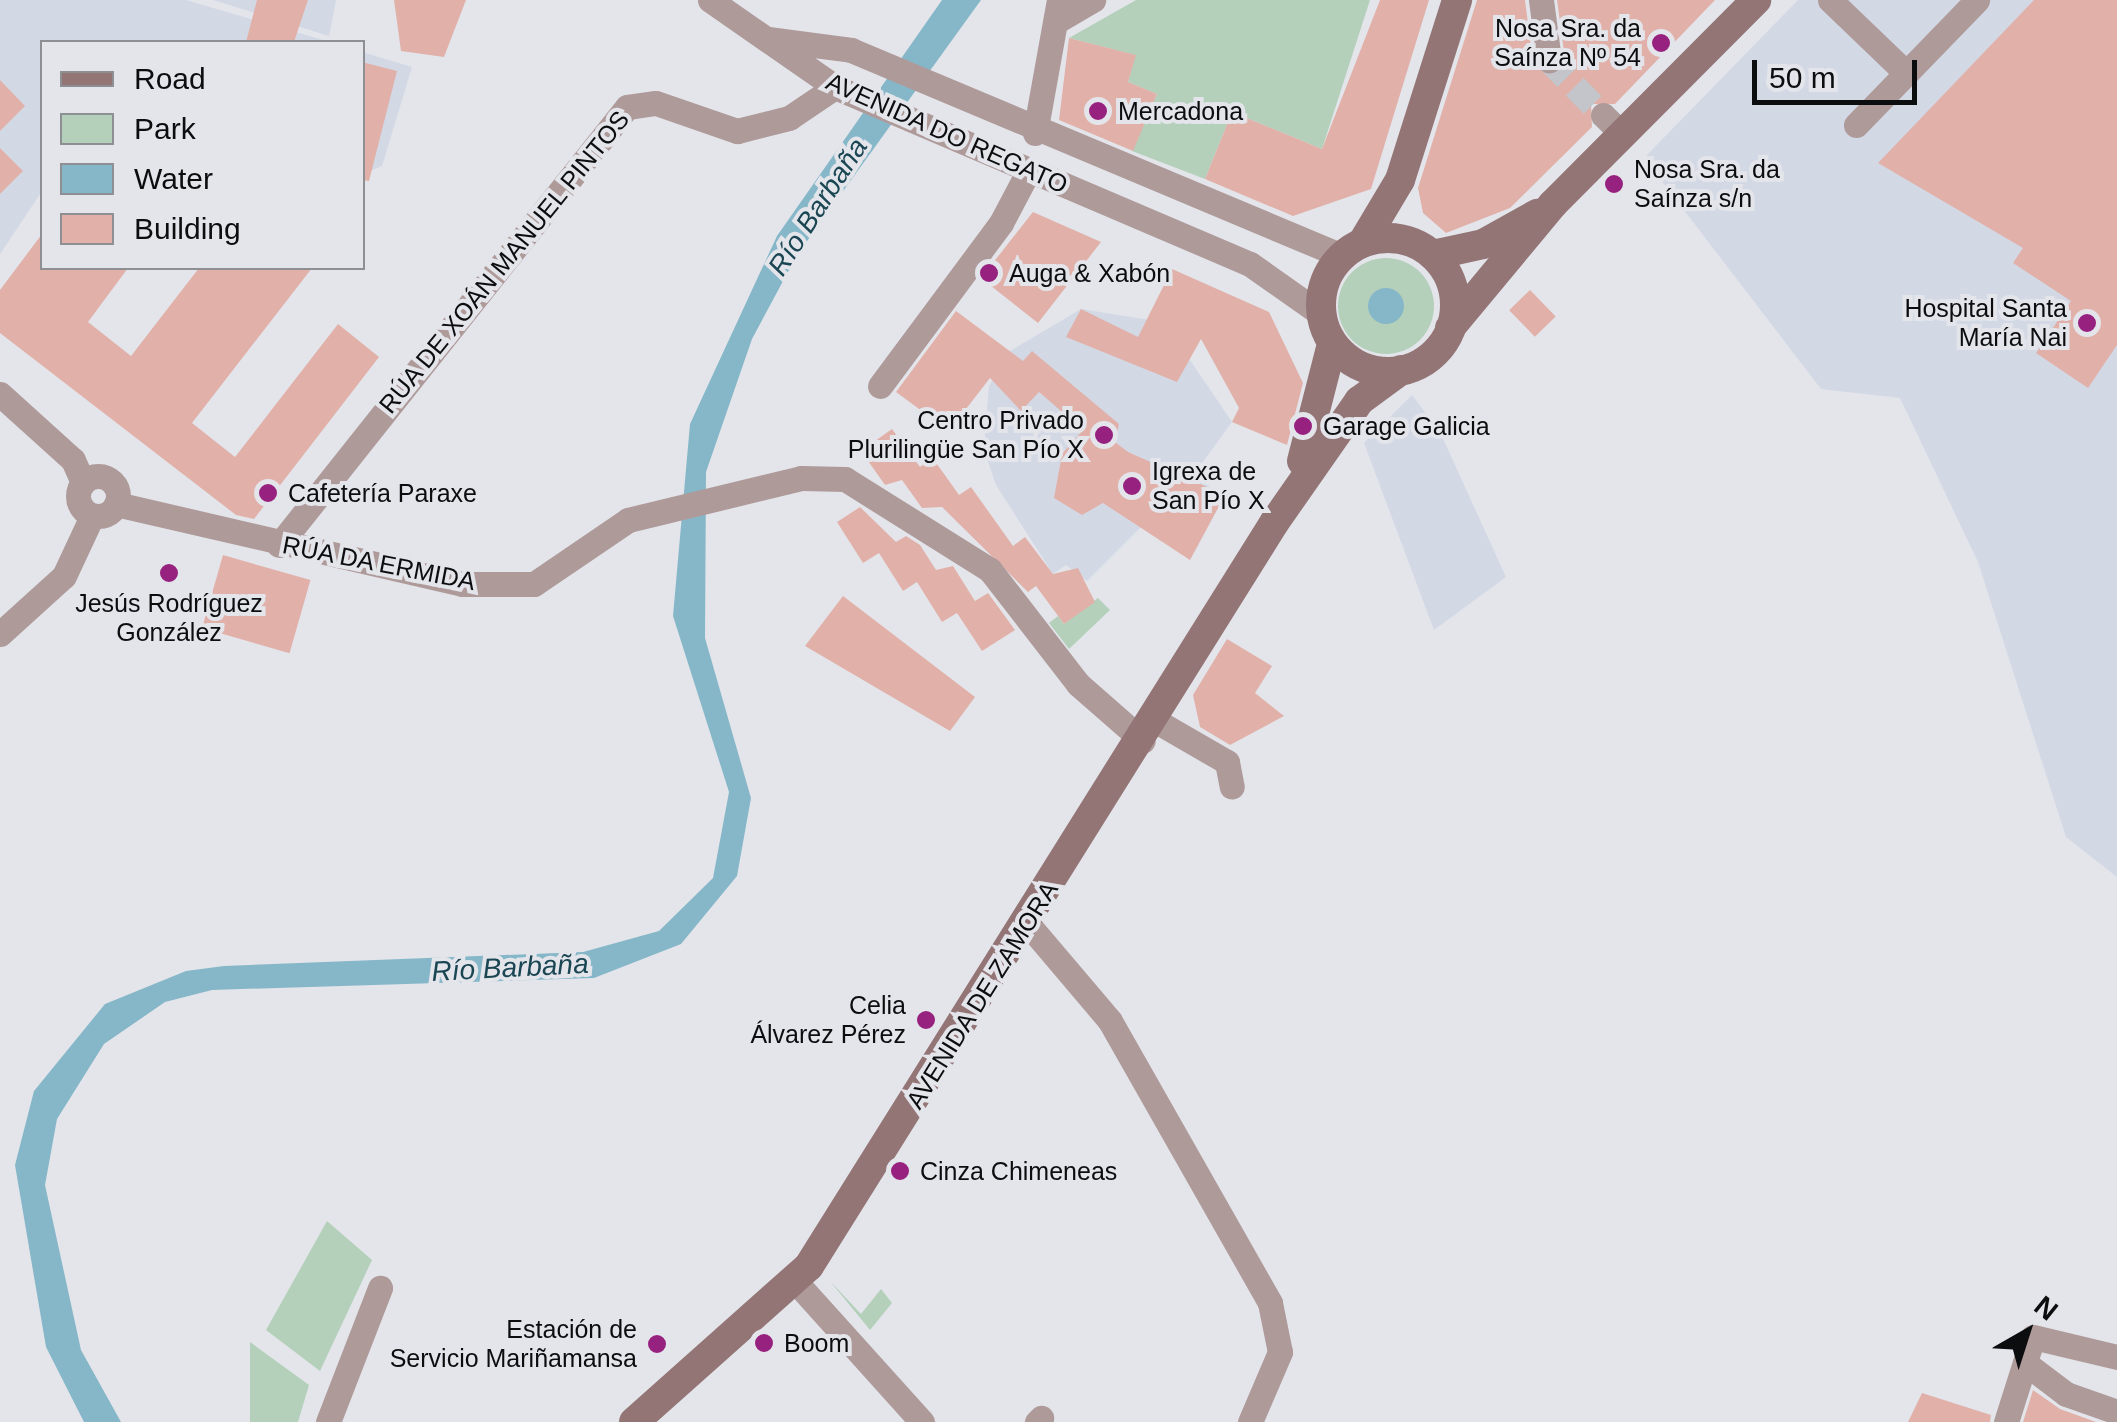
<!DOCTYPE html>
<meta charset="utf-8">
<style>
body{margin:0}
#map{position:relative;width:2117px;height:1422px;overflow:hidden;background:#e3e5eb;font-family:Helvetica,sans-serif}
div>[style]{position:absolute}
.built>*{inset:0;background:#d3d8e5}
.green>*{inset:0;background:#b4d0ba}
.round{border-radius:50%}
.water>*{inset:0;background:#86b7c8}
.building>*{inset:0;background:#e1b1a9;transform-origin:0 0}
.street-tunnel>*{height:25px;margin-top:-12.5px;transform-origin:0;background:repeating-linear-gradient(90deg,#c3c5ca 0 25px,transparent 0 37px)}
.street>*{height:25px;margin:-12.5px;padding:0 12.5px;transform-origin:12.5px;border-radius:12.5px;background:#af9a9a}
.street>.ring{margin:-12.5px;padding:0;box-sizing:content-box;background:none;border:25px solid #af9a9a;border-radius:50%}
.secondary>*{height:30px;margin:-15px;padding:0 15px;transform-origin:15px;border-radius:15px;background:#947576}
.secondary>.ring{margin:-15px;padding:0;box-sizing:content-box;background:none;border:30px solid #947576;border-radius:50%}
.dots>*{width:28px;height:28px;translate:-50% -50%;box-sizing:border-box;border:5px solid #e3e5eb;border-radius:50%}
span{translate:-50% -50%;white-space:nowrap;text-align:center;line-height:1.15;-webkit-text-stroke:8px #e3e5eb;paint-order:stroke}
.poi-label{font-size:25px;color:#0c0d0f}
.right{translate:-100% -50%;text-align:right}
.left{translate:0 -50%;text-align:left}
.street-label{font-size:25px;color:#0c0d0f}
.water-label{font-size:28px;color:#1a4552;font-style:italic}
.legend{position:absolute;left:40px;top:40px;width:325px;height:230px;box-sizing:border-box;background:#e3e5eb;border:2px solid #8d8f93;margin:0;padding:12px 18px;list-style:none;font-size:30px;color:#0c0d0f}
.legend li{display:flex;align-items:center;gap:20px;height:50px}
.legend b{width:50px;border:2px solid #8d8f93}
.north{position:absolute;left:1977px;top:1282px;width:100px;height:100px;-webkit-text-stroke:8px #e3e5eb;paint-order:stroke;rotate:39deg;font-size:28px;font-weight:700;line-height:40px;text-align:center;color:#0c0d0f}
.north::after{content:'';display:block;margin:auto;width:35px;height:45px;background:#0c0d0f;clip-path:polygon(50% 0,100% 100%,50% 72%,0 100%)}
.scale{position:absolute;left:1752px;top:60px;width:165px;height:45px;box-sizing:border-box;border:5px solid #0c0d0f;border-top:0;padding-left:12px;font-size:30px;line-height:35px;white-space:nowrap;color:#0c0d0f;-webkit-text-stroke:8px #e3e5eb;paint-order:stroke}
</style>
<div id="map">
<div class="built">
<div style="clip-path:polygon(0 0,186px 0,330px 42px,42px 42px,42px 191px,0 254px)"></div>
<div style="clip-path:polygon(213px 0,336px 0,329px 36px)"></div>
<div style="clip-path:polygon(1798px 0,2117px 0,2117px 877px,2066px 837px,1978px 562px,1900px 398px,1821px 389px,1644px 158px)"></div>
<div style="clip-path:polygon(362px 52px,412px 67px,382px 166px,363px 174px)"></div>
<div style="clip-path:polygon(1081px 309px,1150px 320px,1175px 338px,1232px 422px,1192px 477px,1225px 495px,1190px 560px,1145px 523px,1087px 581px,1066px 565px,1053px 574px,996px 485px,984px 449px,989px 386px,1010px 351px)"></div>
<div style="clip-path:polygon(1412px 395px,1440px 432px,1506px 577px,1434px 630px,1364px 443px)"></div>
</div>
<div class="green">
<div style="clip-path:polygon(1136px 0,1370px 0,1322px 149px,1232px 112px,1205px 179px,1132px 151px,1157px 94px,1128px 82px,1135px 55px,1069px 38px)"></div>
<div class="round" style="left:1338px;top:258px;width:96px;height:96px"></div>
<div style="clip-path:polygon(1098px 598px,1110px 610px,1069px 649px,1049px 623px,1058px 616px,1064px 624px)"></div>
<div style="clip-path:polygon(327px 1221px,372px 1260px,320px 1371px,266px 1330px)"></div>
<div style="clip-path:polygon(830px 1281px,861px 1314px,881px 1289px,892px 1303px,870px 1330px)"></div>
<div style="clip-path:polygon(250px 1342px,309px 1385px,298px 1422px,250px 1422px)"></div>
</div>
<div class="water">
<div style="clip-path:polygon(942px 0,981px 0,797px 255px,752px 339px,706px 472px,705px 638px,751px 798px,737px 876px,681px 944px,594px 978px,212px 990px,165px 1002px,104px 1044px,57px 1119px,45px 1185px,81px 1350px,121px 1422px,84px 1422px,46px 1347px,15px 1165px,34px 1091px,105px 1004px,186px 971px,224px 966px,583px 952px,659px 931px,713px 878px,729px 792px,673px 616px,690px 424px,777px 236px)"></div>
<div class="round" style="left:1368px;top:288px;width:36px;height:36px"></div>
</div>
<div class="building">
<div style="clip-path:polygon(257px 0,308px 0,294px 42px,246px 42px)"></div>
<div style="clip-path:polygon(394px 0,466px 0,444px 57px,401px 51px)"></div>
<div style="clip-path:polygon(1380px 0,1429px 0,1371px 189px,1293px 216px,1205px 179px,1232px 112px,1322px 149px)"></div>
<div style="clip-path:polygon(1477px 0,1525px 0,1533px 63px,1550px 76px,1565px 59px,1557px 0,1715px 0,1615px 104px,1591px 104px,1592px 127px,1510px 208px,1446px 233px,1423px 213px,1418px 188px)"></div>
<div style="clip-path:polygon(2034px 0,2117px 0,2117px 345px,2088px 388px,2036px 353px,2071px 301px,2013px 263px,2023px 248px,1878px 163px)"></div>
<div style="clip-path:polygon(1069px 38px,1136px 55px,1128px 82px,1157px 94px,1133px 151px,1059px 120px)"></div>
<div style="clip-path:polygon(362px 62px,397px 71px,369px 181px,362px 180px)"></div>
<div style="clip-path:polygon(0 80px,25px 106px,0 131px)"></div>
<div style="clip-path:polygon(0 148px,23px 171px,0 194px)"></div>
<div style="clip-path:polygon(1033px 212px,1101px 242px,1038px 323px,981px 278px)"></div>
<div style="clip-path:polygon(42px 234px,42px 268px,128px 268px,88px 322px,131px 356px,199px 268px,312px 268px,192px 423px,235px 457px,338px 324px,379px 357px,254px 519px,236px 515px,0 333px,0 290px)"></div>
<div style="clip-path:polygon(1172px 269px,1269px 312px,1303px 383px,1287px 445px,1232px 422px,1239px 408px,1201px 339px,1177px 382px,1066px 337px,1081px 309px,1138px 337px)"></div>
<div style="left:1530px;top:290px;width:37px;height:29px;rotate:46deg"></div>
<div style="clip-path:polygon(956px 311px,1023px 361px,1032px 351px,1119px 424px,1115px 442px,1128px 452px,1225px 495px,1190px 560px,1103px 503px,1082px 515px,1054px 498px,1062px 454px,1083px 430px,1039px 392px,1021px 411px,990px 378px,949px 431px,896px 392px)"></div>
<div style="clip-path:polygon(892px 429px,920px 467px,932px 457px,959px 495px,971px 487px,1013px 546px,1025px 537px,1053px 574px,1078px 568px,1095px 602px,1064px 624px,1036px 586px,1028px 592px,942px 507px,922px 508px,902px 480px,885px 485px,861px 451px)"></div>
<div style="clip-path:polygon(860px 507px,896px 542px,906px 536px,920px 545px,936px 570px,953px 566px,975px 601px,988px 593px,1015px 630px,982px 651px,957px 613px,942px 622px,917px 582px,903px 591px,879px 553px,863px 563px,837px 522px)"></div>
<div style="left:223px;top:555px;width:91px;height:76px;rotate:16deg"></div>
<div style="clip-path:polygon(843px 596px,975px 697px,950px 731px,805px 646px)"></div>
<div style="clip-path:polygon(1227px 639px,1272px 666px,1255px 693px,1284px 716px,1230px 745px,1200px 727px,1193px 695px)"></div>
<div style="clip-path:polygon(2033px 1390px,2060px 1409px,2096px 1422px,2023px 1422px)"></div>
<div style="clip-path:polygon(1922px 1393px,1991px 1415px,1990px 1422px,1908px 1422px)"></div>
</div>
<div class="street-tunnel">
<div style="left:1549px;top:60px;width:77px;rotate:45.5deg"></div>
</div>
<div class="street">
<div style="left:710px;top:0;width:152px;rotate:34.8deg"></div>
<div style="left:835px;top:87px;width:451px;rotate:23.1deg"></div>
<div style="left:1250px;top:264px;width:87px;rotate:35.2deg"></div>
<div style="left:1541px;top:0;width:61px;rotate:82.4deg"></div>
<div style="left:1830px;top:0;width:105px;rotate:43.8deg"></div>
<div style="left:1057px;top:21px;width:42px;rotate:-30.3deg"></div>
<div style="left:768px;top:39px;width:84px;rotate:7.5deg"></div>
<div style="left:851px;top:50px;width:532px;rotate:22.76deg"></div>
<div style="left:1603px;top:115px;width:25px;rotate:45deg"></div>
<div style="left:1856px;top:125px;width:174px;rotate:-45.9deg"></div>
<div style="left:1035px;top:133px;width:135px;rotate:-79.8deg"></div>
<div style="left:880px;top:386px;width:203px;rotate:-53.4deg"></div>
<div style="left:1001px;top:223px;width:60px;rotate:-62.2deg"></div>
<div style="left:0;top:394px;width:98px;rotate:42.1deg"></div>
<div style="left:73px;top:460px;width:24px;rotate:66deg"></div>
<div class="ring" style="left:78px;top:476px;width:15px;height:15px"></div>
<div style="left:116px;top:504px;width:355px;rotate:13deg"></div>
<div style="left:462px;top:584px;width:72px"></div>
<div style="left:534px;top:584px;width:114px;rotate:-34.2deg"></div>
<div style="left:628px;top:520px;width:178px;rotate:-13.6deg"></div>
<div style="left:801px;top:478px;width:44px;rotate:1.3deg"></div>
<div style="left:845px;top:479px;width:171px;rotate:32.1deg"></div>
<div style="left:990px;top:570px;width:144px;rotate:52.3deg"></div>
<div style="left:1078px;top:684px;width:86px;rotate:41.2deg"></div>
<div style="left:279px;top:545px;width:559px;rotate:-51.53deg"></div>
<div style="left:627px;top:107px;width:29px;rotate:-8deg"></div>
<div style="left:656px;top:103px;width:86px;rotate:19.1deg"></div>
<div style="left:737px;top:131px;width:54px;rotate:-14deg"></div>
<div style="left:789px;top:118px;width:55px;rotate:-34deg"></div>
<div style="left:0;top:634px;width:86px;rotate:-42.2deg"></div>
<div style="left:64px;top:576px;width:66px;rotate:-65deg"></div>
<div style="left:1156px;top:721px;width:82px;rotate:30deg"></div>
<div style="left:1227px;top:762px;width:25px;rotate:79deg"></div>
<div style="left:1027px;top:923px;width:128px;rotate:49.7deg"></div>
<div style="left:1110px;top:1021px;width:324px;rotate:60.4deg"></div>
<div style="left:1270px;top:1303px;width:50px;rotate:78.5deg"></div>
<div style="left:1280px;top:1352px;width:76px;rotate:113.2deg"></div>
<div style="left:795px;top:1281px;width:190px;rotate:48deg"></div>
<div style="left:2025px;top:1363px;width:51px;rotate:37.1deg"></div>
<div style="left:2066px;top:1394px;width:54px;rotate:19.4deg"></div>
<div style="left:328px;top:1422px;width:144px;rotate:-68.8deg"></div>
<div style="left:1037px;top:1422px;width:6px;rotate:-45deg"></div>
<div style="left:2006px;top:1422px;width:89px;rotate:-72.4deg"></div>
<div style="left:2033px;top:1337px;width:86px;rotate:13.4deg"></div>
</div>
<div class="secondary">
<div class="ring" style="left:1321px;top:238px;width:104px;height:104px"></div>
<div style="left:1363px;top:242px;width:72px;rotate:-59.2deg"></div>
<div style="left:1400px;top:180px;width:189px;rotate:-72.4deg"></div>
<div style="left:1433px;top:255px;width:51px;rotate:-12.4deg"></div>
<div style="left:1483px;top:244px;width:62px;rotate:-29.1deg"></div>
<div style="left:1450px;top:328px;width:161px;rotate:-50.3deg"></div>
<div style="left:1553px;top:204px;width:288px;rotate:-45.1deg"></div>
<div style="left:1302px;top:461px;width:121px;rotate:-75.6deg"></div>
<div style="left:634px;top:1422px;width:234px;rotate:-41.7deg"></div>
<div style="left:809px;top:1266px;width:877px;rotate:-57.96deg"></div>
<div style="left:1274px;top:523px;width:149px;rotate:-55.1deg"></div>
<div style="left:1359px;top:401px;width:52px;rotate:-36.4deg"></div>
</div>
<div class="dots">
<div style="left:1661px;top:43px;background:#97217e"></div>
<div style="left:1098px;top:111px;background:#97217e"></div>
<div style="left:1614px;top:184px;background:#97217e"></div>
<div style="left:989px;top:273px;background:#97217e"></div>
<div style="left:2087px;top:323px;background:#97217e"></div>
<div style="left:1303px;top:426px;background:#97217e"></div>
<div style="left:1104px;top:435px;background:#97217e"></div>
<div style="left:1132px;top:486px;background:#97217e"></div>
<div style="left:268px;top:493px;background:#97217e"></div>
<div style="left:169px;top:573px;background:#97217e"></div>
<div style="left:926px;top:1020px;background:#97217e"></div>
<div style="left:900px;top:1171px;background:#97217e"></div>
<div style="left:764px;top:1343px;background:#97217e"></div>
<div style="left:657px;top:1344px;background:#97217e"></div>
</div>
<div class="poi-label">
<span class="right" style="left:1641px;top:43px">Nosa Sra. da<br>Saínza Nº 54</span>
<span class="left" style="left:1118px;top:111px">Mercadona</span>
<span class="left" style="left:1634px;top:184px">Nosa Sra. da<br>Saínza s/n</span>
<span class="left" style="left:1009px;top:273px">Auga &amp; Xabón</span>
<span class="right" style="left:2067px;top:323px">Hospital Santa<br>María Nai</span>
<span class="right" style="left:1084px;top:435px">Centro Privado<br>Plurilingüe San Pío X</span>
<span class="left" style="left:1323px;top:426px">Garage Galicia</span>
<span class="left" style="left:1152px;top:486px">Igrexa de<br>San Pío X</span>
<span class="left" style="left:288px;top:493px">Cafetería Paraxe</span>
<span style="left:169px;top:618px">Jesús Rodríguez<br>González</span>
<span class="right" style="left:906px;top:1020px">Celia<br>Álvarez Pérez</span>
<span class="left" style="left:920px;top:1171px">Cinza Chimeneas</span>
<span class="right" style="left:637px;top:1344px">Estación de<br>Servicio Mariñamansa</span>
<span class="left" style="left:784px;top:1343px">Boom</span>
</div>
<div class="street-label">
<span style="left:947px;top:133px;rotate:24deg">AVENIDA DO REGATO</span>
<span style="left:504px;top:262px;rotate:-51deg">RÚA DE XOÁN MANUEL PINTOS</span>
<span style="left:379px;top:563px;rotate:11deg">RÚA DA ERMIDA</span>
<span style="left:982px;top:995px;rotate:-58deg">AVENIDA DE ZAMORA</span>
</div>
<div class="water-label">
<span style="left:818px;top:207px;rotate:-57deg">Río Barbaña</span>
<span style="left:510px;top:968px;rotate:-3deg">Río Barbaña</span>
</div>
<ul class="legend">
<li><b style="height:12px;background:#947576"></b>Road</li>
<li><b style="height:28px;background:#b4d0ba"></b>Park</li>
<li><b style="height:28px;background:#86b7c8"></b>Water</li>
<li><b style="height:28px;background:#e1b1a9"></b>Building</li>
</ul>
<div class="north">N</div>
<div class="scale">50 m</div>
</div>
